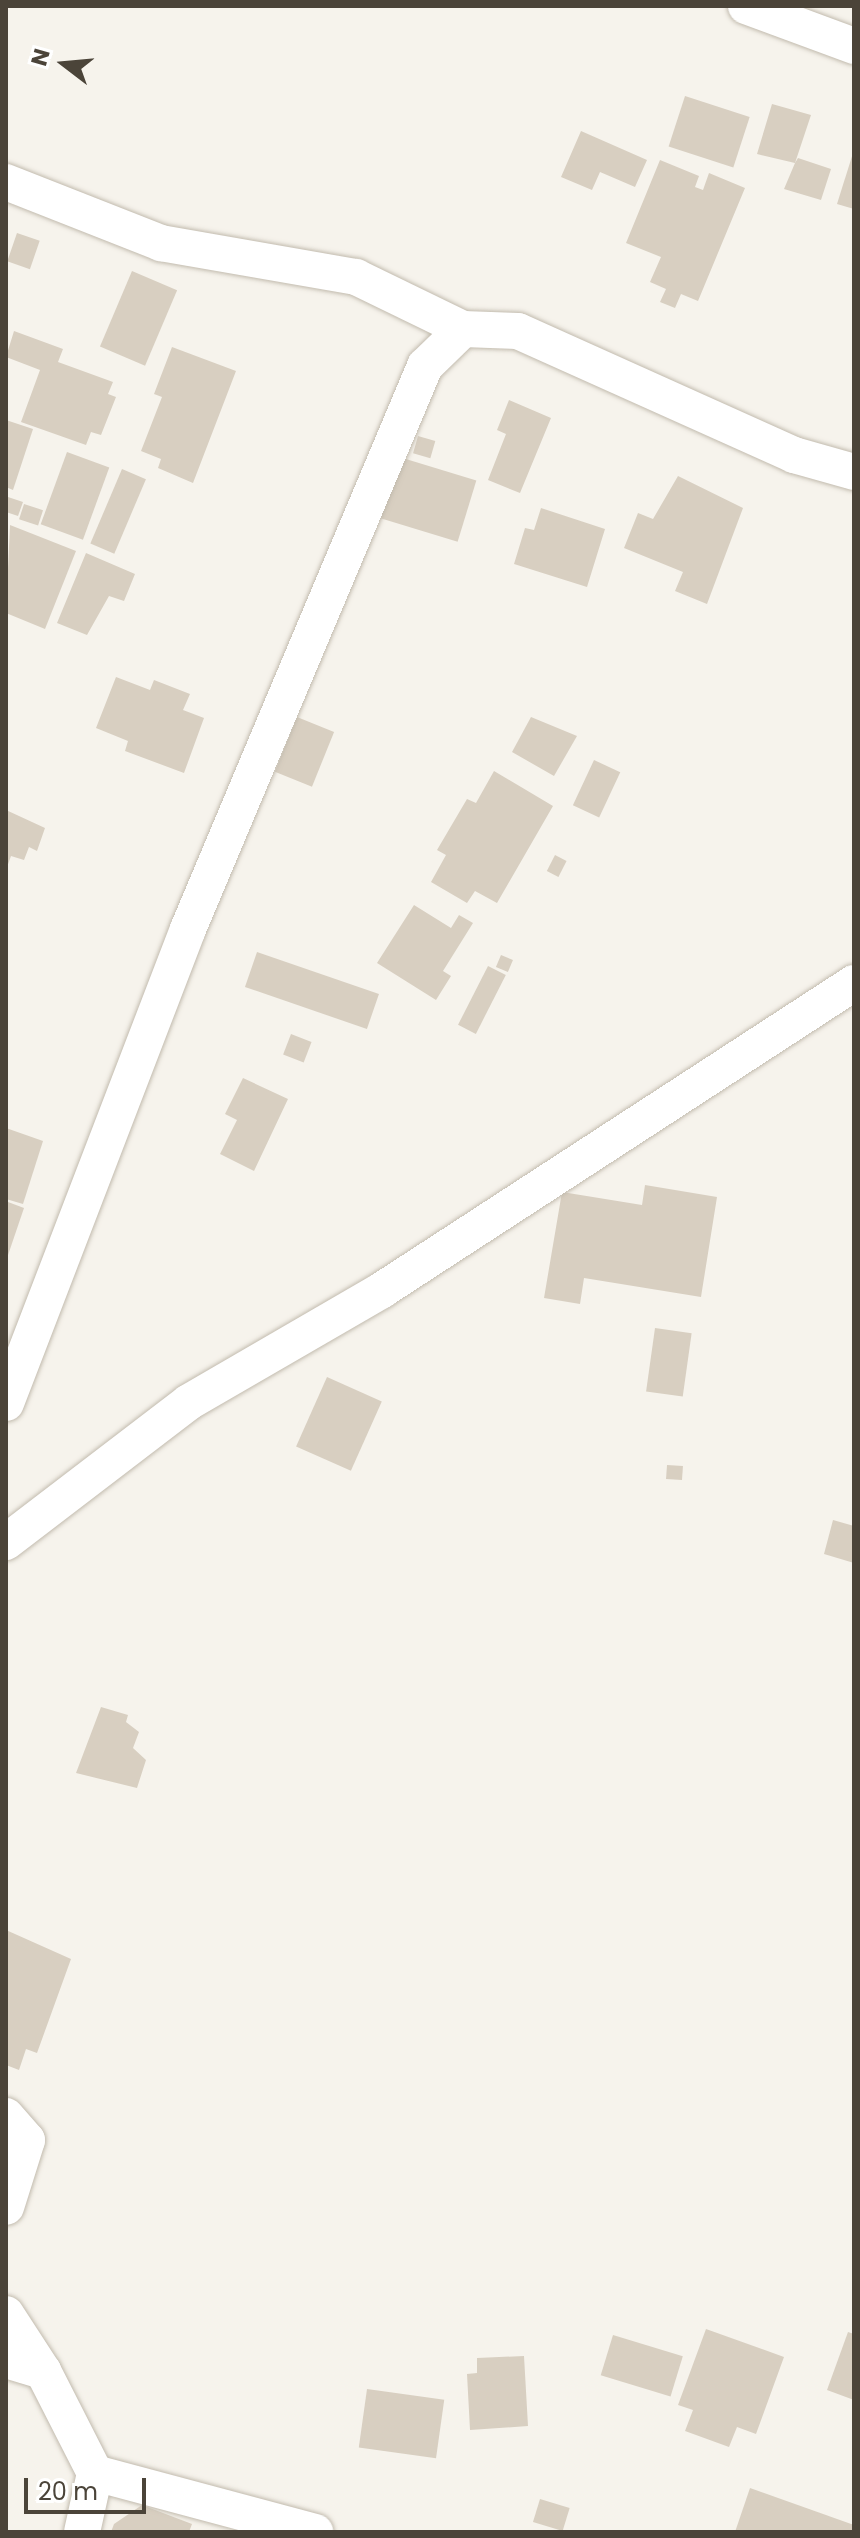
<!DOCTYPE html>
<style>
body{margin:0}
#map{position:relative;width:860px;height:2538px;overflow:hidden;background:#f6f3ec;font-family:Poppins,sans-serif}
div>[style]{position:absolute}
.building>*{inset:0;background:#d8cfc1;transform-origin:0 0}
.roads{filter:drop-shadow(0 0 2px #c2bbae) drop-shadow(0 0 2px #c2bbae)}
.street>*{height:36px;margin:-18px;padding:0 18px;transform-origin:18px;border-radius:18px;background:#fff}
span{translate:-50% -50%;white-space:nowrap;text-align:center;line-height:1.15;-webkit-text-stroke:6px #fff;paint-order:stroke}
.frame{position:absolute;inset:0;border:8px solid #4b4439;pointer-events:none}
.north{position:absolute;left:24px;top:24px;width:80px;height:80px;-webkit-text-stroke:6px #fff;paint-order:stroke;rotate:286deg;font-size:22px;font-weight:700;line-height:32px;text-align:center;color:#4b4439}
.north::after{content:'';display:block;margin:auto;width:28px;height:36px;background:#4b4439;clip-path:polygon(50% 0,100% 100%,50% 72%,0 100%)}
.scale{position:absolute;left:24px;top:2478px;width:122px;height:36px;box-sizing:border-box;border:4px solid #4b4439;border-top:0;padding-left:10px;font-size:24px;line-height:28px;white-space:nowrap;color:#4b4439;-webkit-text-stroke:6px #fff;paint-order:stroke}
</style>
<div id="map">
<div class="building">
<div style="left:685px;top:96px;width:68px;height:53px;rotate:18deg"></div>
<div style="clip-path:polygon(772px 104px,811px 115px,795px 163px,798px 158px,831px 169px,821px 200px,784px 189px,795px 163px,757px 154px)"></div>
<div style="clip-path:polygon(581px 131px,647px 160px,635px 187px,600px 172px,592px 190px,561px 177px)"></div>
<div style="clip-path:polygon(853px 153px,854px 153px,854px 209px,837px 204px)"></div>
<div style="clip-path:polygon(660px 160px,699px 176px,695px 187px,703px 190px,709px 173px,745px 188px,698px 301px,681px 294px,675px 308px,660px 302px,666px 289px,650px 282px,661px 257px,626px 243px)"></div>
<div style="left:17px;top:233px;width:24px;height:30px;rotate:19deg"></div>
<div style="left:132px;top:271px;width:49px;height:82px;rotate:23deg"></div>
<div style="clip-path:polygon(14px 331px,63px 349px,58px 362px,113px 382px,108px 394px,116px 397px,101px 435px,91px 432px,86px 445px,21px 422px,40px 370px,6px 357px)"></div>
<div style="clip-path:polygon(172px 347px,236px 371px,193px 483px,158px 468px,161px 459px,141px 451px,162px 397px,154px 394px)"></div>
<div style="clip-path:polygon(509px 400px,551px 418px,520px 493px,488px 480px,506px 434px,497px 430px)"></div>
<div style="clip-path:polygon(6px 420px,33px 429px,13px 490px,6px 487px)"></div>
<div style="left:418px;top:436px;width:18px;height:18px;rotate:16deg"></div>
<div style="left:67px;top:452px;width:45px;height:77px;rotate:20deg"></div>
<div style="left:396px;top:456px;width:84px;height:64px;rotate:17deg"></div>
<div style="left:122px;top:469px;width:26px;height:81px;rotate:23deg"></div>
<div style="clip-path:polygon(678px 476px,743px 508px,707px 604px,675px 591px,683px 572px,624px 548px,638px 513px,653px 519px)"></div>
<div style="clip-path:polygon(8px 497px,23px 502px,18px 516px,6px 512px)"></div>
<div style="left:24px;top:504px;width:20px;height:16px;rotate:18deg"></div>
<div style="clip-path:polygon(541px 508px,605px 529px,587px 587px,514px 564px,525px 528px,534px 530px)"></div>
<div style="clip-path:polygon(10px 525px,76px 551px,45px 629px,6px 613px)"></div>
<div style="clip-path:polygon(86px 553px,135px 574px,124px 601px,109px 596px,87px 635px,57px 623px)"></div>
<div style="clip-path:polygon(116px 677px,150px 690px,154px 680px,190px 694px,183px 710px,204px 718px,184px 773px,125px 751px,128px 741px,96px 728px)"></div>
<div style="left:297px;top:717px;width:40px;height:59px;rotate:22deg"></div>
<div style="clip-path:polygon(531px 717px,577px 736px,554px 776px,512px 752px)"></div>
<div style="left:594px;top:760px;width:29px;height:50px;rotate:25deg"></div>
<div style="clip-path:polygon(494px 771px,553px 806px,497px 903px,475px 891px,467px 903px,431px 882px,446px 855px,437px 850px,467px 799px,476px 803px)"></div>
<div style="clip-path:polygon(6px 810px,45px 828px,37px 851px,29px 847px,24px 860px,11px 856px,6px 870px)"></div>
<div style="left:555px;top:855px;width:13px;height:18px;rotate:27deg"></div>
<div style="clip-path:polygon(414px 905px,451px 928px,459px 915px,473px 923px,443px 971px,451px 976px,436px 1000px,377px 963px)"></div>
<div style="left:257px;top:952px;width:129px;height:37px;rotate:19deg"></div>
<div style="left:501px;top:955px;width:13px;height:13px;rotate:23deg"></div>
<div style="left:488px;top:966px;width:20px;height:66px;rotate:27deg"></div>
<div style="left:291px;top:1034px;width:22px;height:22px;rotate:21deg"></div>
<div style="clip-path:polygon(243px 1078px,288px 1099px,254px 1171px,220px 1154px,237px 1120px,225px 1114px)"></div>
<div style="clip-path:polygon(6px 1128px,43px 1141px,23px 1204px,6px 1199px)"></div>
<div style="clip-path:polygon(645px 1185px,717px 1197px,701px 1297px,584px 1278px,580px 1304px,544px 1298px,562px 1192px,642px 1205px)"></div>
<div style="clip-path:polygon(8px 1202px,24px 1208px,6px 1261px,6px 1207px)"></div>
<div style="left:655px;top:1328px;width:37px;height:64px;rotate:8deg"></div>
<div style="left:327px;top:1377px;width:60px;height:76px;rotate:24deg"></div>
<div style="left:667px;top:1465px;width:16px;height:14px;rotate:4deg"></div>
<div style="clip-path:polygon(833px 1520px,854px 1526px,854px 1563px,824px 1554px)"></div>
<div style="clip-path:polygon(101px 1707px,128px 1715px,126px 1722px,139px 1732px,133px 1748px,146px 1760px,137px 1788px,76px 1773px)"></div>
<div style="clip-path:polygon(6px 1930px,71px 1959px,37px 2053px,26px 2049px,19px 2070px,6px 2065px)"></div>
<div style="clip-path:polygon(706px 2329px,784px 2357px,756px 2434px,737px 2427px,729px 2447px,685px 2431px,693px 2410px,678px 2405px)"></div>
<div style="clip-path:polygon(848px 2332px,854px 2334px,854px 2400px,827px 2390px)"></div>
<div style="left:613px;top:2335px;width:73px;height:42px;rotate:17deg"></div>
<div style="clip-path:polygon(524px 2356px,528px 2426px,470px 2430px,467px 2374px,477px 2373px,477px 2358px)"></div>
<div style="left:367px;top:2389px;width:78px;height:59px;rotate:8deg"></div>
<div style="clip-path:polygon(750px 2488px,854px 2525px,854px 2532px,735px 2532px)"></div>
<div style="left:540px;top:2499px;width:31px;height:24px;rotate:17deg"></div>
<div style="clip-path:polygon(142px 2505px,192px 2524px,189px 2532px,111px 2532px,114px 2524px)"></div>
</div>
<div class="roads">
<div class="street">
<div style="left:746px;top:6px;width:115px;rotate:20.3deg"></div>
<div style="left:6px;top:182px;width:167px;rotate:21.5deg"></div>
<div style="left:161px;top:243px;width:198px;rotate:9.9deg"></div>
<div style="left:356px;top:277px;width:119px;rotate:25.9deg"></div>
<div style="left:6px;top:1403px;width:508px;rotate:-68.99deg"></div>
<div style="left:188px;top:929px;width:611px;rotate:-67.17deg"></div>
<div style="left:425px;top:366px;width:53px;rotate:-44.2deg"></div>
<div style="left:463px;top:329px;width:55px;rotate:2.1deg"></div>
<div style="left:518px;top:331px;width:303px;rotate:24.2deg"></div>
<div style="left:794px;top:455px;width:62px;rotate:15.8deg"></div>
<div style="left:6px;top:1542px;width:230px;rotate:-37.4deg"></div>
<div style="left:189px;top:1402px;width:223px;rotate:-30.1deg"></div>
<div style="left:382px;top:1290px;width:563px;rotate:-33.04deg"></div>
<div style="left:6px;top:2116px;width:32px;rotate:49deg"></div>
<div style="left:27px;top:2140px;width:70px;rotate:107.4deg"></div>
<div style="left:6px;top:2314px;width:68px;rotate:57deg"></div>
<div style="left:6px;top:2360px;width:39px;rotate:17deg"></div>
<div style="left:43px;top:2371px;width:114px;rotate:63deg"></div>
<div style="left:95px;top:2473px;width:60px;rotate:102.4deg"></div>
<div style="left:95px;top:2473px;width:228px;rotate:15deg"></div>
</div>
</div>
<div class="frame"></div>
<div class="north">N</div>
<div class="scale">20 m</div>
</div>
